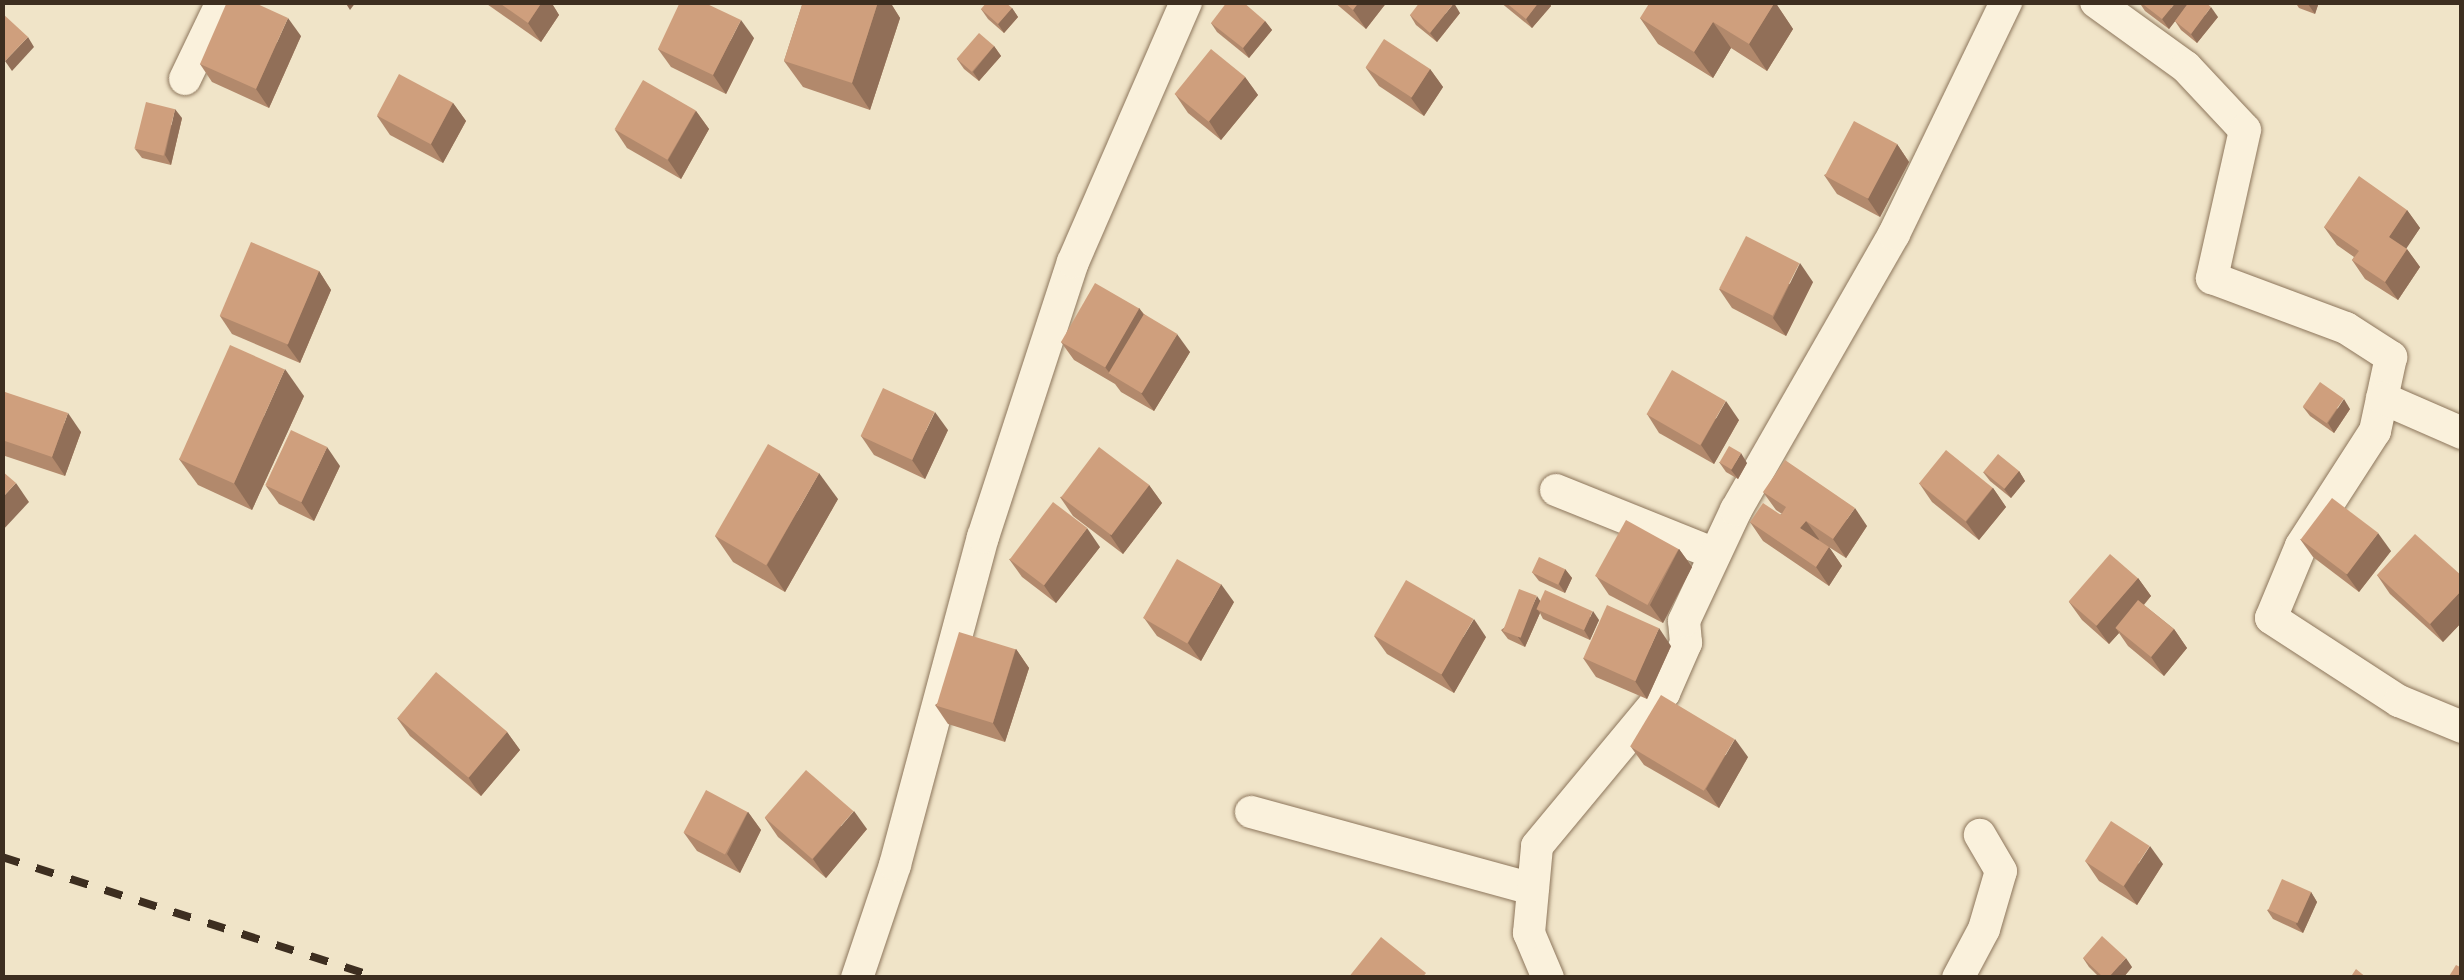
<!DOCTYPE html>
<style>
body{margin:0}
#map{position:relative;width:2464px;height:980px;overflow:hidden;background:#f0e4c8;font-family:Merriweather,serif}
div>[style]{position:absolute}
.roads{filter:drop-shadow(0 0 2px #8d765c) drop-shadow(0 0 2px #8d765c)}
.street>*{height:32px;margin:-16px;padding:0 16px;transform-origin:16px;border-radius:16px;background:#faf1dc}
.rail>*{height:8px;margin-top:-4px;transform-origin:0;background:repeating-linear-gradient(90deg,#3d2e20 0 18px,transparent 0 36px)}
.wall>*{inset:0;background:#b2896c}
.shaded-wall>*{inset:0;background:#916f58}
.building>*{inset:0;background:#cf9f7d;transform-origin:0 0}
span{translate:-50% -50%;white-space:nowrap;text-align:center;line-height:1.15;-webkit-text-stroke:8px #f7eed8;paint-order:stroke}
.frame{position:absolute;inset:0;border:5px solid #3d2e20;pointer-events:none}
</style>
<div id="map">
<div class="roads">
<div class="street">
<div style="left:2096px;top:2px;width:111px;rotate:35.8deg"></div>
<div style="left:2186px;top:67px;width:86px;rotate:46.9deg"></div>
<div style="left:2245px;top:130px;width:152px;rotate:102.6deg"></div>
<div style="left:2212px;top:278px;width:143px;rotate:20.5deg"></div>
<div style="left:2346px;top:328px;width:54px;rotate:32.8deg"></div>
<div style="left:2391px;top:357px;width:76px;rotate:102.2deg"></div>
<div style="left:2375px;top:431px;width:137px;rotate:122.8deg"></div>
<div style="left:2301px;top:546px;width:78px;rotate:112.6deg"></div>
<div style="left:2271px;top:618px;width:153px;rotate:33deg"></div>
<div style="left:2399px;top:701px;width:68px;rotate:22.4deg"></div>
<div style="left:185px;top:79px;width:85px;rotate:-64.3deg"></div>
<div style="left:2382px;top:398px;width:87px;rotate:23.6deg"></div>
<div style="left:1556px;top:490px;width:171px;rotate:21.9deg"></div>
<div style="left:1251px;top:812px;width:292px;rotate:15.3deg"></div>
<div style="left:857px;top:978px;width:119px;rotate:-71.4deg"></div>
<div style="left:895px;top:865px;width:340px;rotate:-75deg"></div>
<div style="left:983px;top:537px;width:289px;rotate:-71.9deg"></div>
<div style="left:1073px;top:262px;width:283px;rotate:-66.5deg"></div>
<div style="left:1548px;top:978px;width:49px;rotate:-112.9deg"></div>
<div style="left:1529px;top:933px;width:87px;rotate:-84.7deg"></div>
<div style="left:1537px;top:846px;width:199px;rotate:-50.3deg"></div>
<div style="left:1664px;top:693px;width:55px;rotate:-66.3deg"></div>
<div style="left:1686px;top:643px;width:22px;rotate:-95deg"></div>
<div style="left:1684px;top:621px;width:123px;rotate:-64.9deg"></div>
<div style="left:1736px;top:510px;width:318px;rotate:-60.2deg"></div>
<div style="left:1894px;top:234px;width:258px;rotate:-64.2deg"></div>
<div style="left:1958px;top:978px;width:55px;rotate:-62deg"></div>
<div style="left:1984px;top:929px;width:60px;rotate:-73.7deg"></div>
<div style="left:2001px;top:871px;width:42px;rotate:-120.3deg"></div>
</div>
</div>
<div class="rail">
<div style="left:2px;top:857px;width:395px;rotate:17.8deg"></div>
</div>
<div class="wall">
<div style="clip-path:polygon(484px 2px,551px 2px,559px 15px,541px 42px)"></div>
<div style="clip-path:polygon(803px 2px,890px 2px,900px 18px,870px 110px,803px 87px,784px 61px)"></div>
<div style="clip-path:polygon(1334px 2px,1387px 2px,1366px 29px)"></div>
<div style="clip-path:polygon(1500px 2px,1549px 2px,1551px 6px,1532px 28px)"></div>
<div style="clip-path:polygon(1775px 2px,1793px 29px,1767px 71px,1731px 48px,1713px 78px,1658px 44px,1640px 18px)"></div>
<div style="clip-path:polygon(2139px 2px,2218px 17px,2197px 43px,2181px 30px,2175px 21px,2169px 29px,2145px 11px)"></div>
<div style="clip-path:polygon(2295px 2px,2319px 2px,2315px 14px,2299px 8px)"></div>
<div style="clip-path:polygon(1012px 8px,1018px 17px,1004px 33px,988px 19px,981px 9px)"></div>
<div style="clip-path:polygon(1460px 13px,1437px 42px,1416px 25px,1410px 15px)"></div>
<div style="clip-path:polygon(1265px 21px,1272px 30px,1249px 58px,1217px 32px,1211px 23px)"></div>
<div style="clip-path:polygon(301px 36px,269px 108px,212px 82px,200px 64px)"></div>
<div style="clip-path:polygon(754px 38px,726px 94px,671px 67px,658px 49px)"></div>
<div style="clip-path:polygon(994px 46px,1001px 56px,979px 81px,964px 69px,957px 59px)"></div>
<div style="clip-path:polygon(1366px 68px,1430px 69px,1443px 87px,1424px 116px,1379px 86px)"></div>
<div style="clip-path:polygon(1245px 77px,1258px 95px,1221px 140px,1188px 113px,1175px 94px)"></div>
<div style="clip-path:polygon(453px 103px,466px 121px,443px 163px,390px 135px,377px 116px)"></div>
<div style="clip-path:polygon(696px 111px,709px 129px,681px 179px,627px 148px,615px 130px)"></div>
<div style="clip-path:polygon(182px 118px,171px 165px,142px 158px,135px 149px)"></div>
<div style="clip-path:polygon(1897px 144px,1909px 162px,1880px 217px,1837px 194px,1824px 175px)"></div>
<div style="clip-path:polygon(2407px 210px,2420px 228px,2406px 248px,2420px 267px,2398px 300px,2365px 279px,2352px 260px,2354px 257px,2337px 245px,2324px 227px)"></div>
<div style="clip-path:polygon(319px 271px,331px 290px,300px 363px,232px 334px,220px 316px)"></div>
<div style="clip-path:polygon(1813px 282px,1786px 336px,1732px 308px,1719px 289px)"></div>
<div style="clip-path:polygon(1139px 308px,1144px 314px,1190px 352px,1154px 411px,1121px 392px,1115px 384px,1074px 360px,1061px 342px)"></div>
<div style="clip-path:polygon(2px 391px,81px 432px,65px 476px,2px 455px)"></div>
<div style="clip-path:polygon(304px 396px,252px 510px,198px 485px,179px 459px)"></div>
<div style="clip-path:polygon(2303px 407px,2350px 409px,2334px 433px,2310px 416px)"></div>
<div style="clip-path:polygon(1647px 414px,1739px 420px,1714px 464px,1659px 433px)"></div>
<div style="clip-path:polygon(948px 430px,925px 479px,874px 455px,861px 436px)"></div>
<div style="clip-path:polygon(1719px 462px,1747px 463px,1738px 479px,1726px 472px)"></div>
<div style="clip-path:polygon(340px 466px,314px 521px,279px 504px,266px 486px)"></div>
<div style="clip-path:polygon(2019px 471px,2025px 481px,2011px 498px,1990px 481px,1983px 472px)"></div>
<div style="clip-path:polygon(1919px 483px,1993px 488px,2006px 507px,1979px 540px,1932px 502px)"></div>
<div style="clip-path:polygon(1149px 485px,1162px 503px,1123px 554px,1073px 516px,1060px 497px)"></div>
<div style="clip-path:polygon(1763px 492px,1867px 526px,1846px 558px,1818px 540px,1829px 547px,1842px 566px,1829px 586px,1763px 541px,1750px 522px,1782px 514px,1776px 510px)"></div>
<div style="clip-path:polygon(838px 499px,785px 592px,733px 562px,715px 536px)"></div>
<div style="clip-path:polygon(2300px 539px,2391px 551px,2359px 592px,2313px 557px)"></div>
<div style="clip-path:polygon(1100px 547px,1056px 603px,1022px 577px,1009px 559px)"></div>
<div style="clip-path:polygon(1679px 549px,1692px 567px,1663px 623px,1609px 595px,1596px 576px)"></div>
<div style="clip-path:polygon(1565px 569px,1572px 578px,1565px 593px,1539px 581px,1532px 572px)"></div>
<div style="clip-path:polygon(2377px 575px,2462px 576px,2462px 622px,2443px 642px,2390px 594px)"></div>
<div style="clip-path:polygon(2138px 578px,2151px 596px,2144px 605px,2174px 629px,2187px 648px,2164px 676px,2128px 646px,2119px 633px,2109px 644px,2082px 620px,2069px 602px)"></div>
<div style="clip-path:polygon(1540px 601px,1599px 620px,1590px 640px,1543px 619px,1540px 613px,1525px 647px,1508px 639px,1501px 630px)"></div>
<div style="clip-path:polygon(1234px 602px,1201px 661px,1157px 636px,1144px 618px)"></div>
<div style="clip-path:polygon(1374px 636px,1486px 637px,1454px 693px,1387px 654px)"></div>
<div style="clip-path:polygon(1671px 646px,1647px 699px,1596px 677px,1583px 658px)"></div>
<div style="clip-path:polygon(1016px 649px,1029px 668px,1005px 742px,948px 724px,935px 705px)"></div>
<div style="clip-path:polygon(397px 718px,507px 732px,520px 750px,481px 796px,410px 736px)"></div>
<div style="clip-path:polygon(1631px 747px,1748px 757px,1719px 808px,1644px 765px)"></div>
<div style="clip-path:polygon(748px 812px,761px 830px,740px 873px,697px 851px,684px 833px)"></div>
<div style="clip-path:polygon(765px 818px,867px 829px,826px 878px,778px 837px)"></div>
<div style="clip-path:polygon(2086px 862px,2163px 864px,2137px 905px,2099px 881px)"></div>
<div style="clip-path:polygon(2311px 892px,2317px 902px,2303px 933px,2273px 919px,2267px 910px)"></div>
<div style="clip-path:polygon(2083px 958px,2132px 967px,2123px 978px,2100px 978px,2089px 967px)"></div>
</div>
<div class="shaded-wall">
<div style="clip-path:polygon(345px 2px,356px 2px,350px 10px)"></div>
<div style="clip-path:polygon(542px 2px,551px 2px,559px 15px,541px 42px,528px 23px)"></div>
<div style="clip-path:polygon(878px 2px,890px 2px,900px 18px,870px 110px,852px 83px)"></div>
<div style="clip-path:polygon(1359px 2px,1387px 2px,1366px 29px,1353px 10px)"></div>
<div style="clip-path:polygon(1539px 2px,1549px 2px,1551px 6px,1532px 28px,1526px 19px)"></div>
<div style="clip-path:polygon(1775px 2px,1793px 29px,1767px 71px,1749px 44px)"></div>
<div style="clip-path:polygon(2176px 2px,2190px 2px,2169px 29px,2162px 19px)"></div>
<div style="clip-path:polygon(2309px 2px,2319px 2px,2315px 14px,2308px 4px)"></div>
<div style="clip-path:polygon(1454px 3px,1460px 13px,1437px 42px,1430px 33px)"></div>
<div style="clip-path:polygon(2211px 7px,2218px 17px,2197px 43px,2191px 34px)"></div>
<div style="clip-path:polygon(1012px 8px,1018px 17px,1004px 33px,998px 24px)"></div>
<div style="clip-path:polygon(288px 18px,301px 36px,269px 108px,256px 89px)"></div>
<div style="clip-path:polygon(741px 20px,754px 38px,726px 94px,713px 75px)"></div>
<div style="clip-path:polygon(1265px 21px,1272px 30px,1249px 58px,1243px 48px)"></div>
<div style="clip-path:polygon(1713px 22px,1731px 48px,1713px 78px,1694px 52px)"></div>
<div style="clip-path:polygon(28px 37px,34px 47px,12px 71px,5px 61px)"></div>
<div style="clip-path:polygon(994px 46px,1001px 56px,979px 81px,973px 72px)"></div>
<div style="clip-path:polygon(1430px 69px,1443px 87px,1424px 116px,1411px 98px)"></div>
<div style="clip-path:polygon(1245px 77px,1258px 95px,1221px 140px,1209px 121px)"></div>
<div style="clip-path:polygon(453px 103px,466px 121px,443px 163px,431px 144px)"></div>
<div style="clip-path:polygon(175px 109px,182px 118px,171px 165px,165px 155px)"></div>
<div style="clip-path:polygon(696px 111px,709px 129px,681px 179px,668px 160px)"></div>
<div style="clip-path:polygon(1897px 144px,1909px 162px,1880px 217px,1867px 198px)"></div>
<div style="clip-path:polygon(2407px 210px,2420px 228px,2402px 255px,2389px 237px)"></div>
<div style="clip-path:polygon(2407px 249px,2420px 267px,2398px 300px,2385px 282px)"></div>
<div style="clip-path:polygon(1800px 263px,1813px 282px,1786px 336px,1773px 318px)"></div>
<div style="clip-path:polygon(319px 271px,331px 290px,300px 363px,287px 345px)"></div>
<div style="clip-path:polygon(1139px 308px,1152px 327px,1111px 375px,1105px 367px)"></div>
<div style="clip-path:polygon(1177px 334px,1190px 352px,1154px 411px,1141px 393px)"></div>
<div style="clip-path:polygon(285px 369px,304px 396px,252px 510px,234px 483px)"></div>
<div style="clip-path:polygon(2344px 399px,2350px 409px,2334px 433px,2328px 423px)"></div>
<div style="clip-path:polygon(1726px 401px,1739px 420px,1714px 464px,1701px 445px)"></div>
<div style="clip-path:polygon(935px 412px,948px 430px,925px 479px,912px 460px)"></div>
<div style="clip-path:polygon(68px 413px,81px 432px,65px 476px,52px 457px)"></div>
<div style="clip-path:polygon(327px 447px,340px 466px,314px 521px,301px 502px)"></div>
<div style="clip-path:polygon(1741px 453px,1747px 463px,1738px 479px,1731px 470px)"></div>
<div style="clip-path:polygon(2019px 471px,2025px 481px,2011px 498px,2004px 489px)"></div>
<div style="clip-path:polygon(819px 473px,838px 499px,785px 592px,767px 565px)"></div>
<div style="clip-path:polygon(16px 483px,29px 502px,2px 531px,2px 498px)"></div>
<div style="clip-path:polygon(1149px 485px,1162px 503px,1123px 554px,1110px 535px)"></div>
<div style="clip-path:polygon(1993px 488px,2006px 507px,1979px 540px,1966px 522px)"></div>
<div style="clip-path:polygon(1855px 508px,1867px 526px,1846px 558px,1833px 539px)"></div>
<div style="clip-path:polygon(1806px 521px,1819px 539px,1813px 546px,1800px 528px)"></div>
<div style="clip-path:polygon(1087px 528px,1100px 547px,1056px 603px,1043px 584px)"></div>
<div style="clip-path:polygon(2378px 533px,2391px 551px,2359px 592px,2346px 574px)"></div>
<div style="clip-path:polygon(1829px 547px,1842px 566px,1829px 586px,1816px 567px)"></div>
<div style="clip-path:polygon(1679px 549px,1692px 567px,1663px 623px,1650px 605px)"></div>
<div style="clip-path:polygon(1565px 569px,1572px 578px,1565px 593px,1559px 584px)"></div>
<div style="clip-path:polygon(2138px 578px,2151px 596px,2120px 632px,2116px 628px,2119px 633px,2109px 644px,2096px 626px)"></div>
<div style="clip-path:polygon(1221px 584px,1234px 602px,1201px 661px,1188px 643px)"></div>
<div style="clip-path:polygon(2462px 590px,2462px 622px,2443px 642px,2430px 624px)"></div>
<div style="clip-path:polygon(1537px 596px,1543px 605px,1537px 609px,1540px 613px,1525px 647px,1518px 637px)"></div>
<div style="clip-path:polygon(1593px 611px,1599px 620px,1590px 640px,1584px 630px)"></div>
<div style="clip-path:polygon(1474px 619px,1486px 637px,1454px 693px,1441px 674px)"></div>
<div style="clip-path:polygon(1659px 628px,1671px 646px,1647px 699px,1635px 681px)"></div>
<div style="clip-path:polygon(2174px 629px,2187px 648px,2164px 676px,2151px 657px)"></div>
<div style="clip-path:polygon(1016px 649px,1029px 668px,1005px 742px,993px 723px)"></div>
<div style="clip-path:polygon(507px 732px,520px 750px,481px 796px,468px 777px)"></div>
<div style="clip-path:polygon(1735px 739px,1748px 757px,1719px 808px,1706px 789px)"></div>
<div style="clip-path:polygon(854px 811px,867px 829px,826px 878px,813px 859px)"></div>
<div style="clip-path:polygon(748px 812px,761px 830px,740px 873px,727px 854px)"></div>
<div style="clip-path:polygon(2150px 846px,2163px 864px,2137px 905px,2124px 886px)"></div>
<div style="clip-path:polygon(2311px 892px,2317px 902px,2303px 933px,2296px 924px)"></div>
<div style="clip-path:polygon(2126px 958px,2132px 967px,2123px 978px,2108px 978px)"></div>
</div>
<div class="building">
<div style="clip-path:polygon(227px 2px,253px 2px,288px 18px,256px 89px,200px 64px)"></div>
<div style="clip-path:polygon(498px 2px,542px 2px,528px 23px)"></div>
<div style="clip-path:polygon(680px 2px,703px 2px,741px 20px,713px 75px,658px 49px)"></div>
<div style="clip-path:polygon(803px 2px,878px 2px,852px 83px,784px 61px)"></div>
<div style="clip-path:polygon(987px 2px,1005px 2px,1012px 8px,998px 24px,981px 9px)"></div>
<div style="clip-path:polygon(1227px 2px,1243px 2px,1265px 21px,1243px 48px,1211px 23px)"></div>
<div style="clip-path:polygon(1344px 2px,1359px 2px,1353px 10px)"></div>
<div style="clip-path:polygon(1420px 2px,1452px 2px,1454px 3px,1430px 33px,1410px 15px)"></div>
<div style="clip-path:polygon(1505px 2px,1539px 2px,1526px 19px)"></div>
<div style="clip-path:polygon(1650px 2px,1775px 2px,1749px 44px,1713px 22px,1694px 52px,1640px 18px)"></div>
<div style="clip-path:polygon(2140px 2px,2176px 2px,2162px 19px)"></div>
<div style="clip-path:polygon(2189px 2px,2205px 2px,2211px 7px,2191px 34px,2175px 21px)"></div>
<div style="clip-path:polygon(2px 13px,28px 37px,5px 61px,2px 59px)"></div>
<div style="left:979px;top:33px;width:20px;height:34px;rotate:41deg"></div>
<div style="left:1384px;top:39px;width:55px;height:34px;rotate:33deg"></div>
<div style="left:1211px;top:49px;width:44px;height:58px;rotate:39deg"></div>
<div style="left:399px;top:74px;width:61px;height:47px;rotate:28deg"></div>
<div style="left:643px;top:80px;width:61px;height:57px;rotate:30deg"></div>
<div style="left:146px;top:102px;width:30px;height:48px;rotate:14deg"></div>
<div style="left:1854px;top:121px;width:49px;height:62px;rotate:28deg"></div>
<div style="clip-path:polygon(2359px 176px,2407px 210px,2389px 237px,2407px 249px,2385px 282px,2352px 260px,2359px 251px,2324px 227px)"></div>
<div style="left:1746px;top:236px;width:60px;height:59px;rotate:27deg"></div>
<div style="left:251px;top:242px;width:74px;height:80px;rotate:23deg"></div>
<div style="left:1095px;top:283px;width:51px;height:68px;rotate:30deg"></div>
<div style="left:1144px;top:314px;width:39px;height:69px;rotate:31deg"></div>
<div style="left:230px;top:345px;width:60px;height:125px;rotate:24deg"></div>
<div style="left:1672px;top:370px;width:62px;height:51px;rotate:30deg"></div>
<div style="left:2320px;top:382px;width:29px;height:30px;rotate:35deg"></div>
<div style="left:883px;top:388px;width:57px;height:53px;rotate:25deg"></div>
<div style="clip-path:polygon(2px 391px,68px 413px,52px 457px,2px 440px)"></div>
<div style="left:291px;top:430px;width:40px;height:61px;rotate:25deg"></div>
<div style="left:768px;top:444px;width:59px;height:106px;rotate:30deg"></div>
<div style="left:1729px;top:446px;width:14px;height:19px;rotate:30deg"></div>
<div style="left:1099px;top:447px;width:63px;height:63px;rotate:37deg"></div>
<div style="left:1946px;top:450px;width:60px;height:43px;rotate:39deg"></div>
<div style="left:1998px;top:454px;width:27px;height:23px;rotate:39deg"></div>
<div style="clip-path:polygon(1785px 460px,1855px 508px,1833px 539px,1806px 521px,1800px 528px,1829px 547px,1816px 567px,1750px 522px,1763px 503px,1781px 515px,1786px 507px,1763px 492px)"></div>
<div style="clip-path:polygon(2px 471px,16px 483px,2px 498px)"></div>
<div style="left:2332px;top:498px;width:58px;height:52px;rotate:37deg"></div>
<div style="left:1053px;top:502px;width:43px;height:72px;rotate:37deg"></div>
<div style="left:1626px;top:520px;width:60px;height:64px;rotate:29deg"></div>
<div style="clip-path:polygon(2415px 534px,2462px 576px,2462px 590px,2430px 624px,2377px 575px)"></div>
<div style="left:2110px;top:554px;width:37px;height:63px;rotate:41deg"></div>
<div style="left:1539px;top:557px;width:29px;height:17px;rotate:25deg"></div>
<div style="left:1177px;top:559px;width:51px;height:68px;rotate:30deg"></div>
<div style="left:1406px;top:580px;width:78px;height:64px;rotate:30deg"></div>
<div style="left:1519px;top:589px;width:19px;height:45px;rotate:21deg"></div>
<div style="left:1545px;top:590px;width:52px;height:21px;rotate:24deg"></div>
<div style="left:2138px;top:600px;width:46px;height:36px;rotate:39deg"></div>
<div style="left:1607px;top:605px;width:57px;height:58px;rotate:24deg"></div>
<div style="left:959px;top:632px;width:59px;height:77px;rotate:17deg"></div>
<div style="left:436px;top:672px;width:93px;height:60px;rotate:40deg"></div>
<div style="left:1661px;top:695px;width:86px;height:60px;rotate:31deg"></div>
<div style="left:806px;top:770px;width:63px;height:63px;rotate:41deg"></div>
<div style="left:706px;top:790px;width:47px;height:48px;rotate:28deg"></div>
<div style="left:2111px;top:821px;width:46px;height:48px;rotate:33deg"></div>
<div style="left:2282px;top:879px;width:32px;height:34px;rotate:24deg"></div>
<div style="clip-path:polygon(2102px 936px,2126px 958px,2108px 978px,2104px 978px,2083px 958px)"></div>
<div style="clip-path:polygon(1381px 937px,1426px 973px,1422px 978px,1348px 978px)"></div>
<div style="clip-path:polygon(2456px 965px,2462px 968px,2462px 978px,2448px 978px)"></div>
<div style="clip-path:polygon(2356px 969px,2367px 978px,2350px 978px)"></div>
</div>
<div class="frame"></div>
</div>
